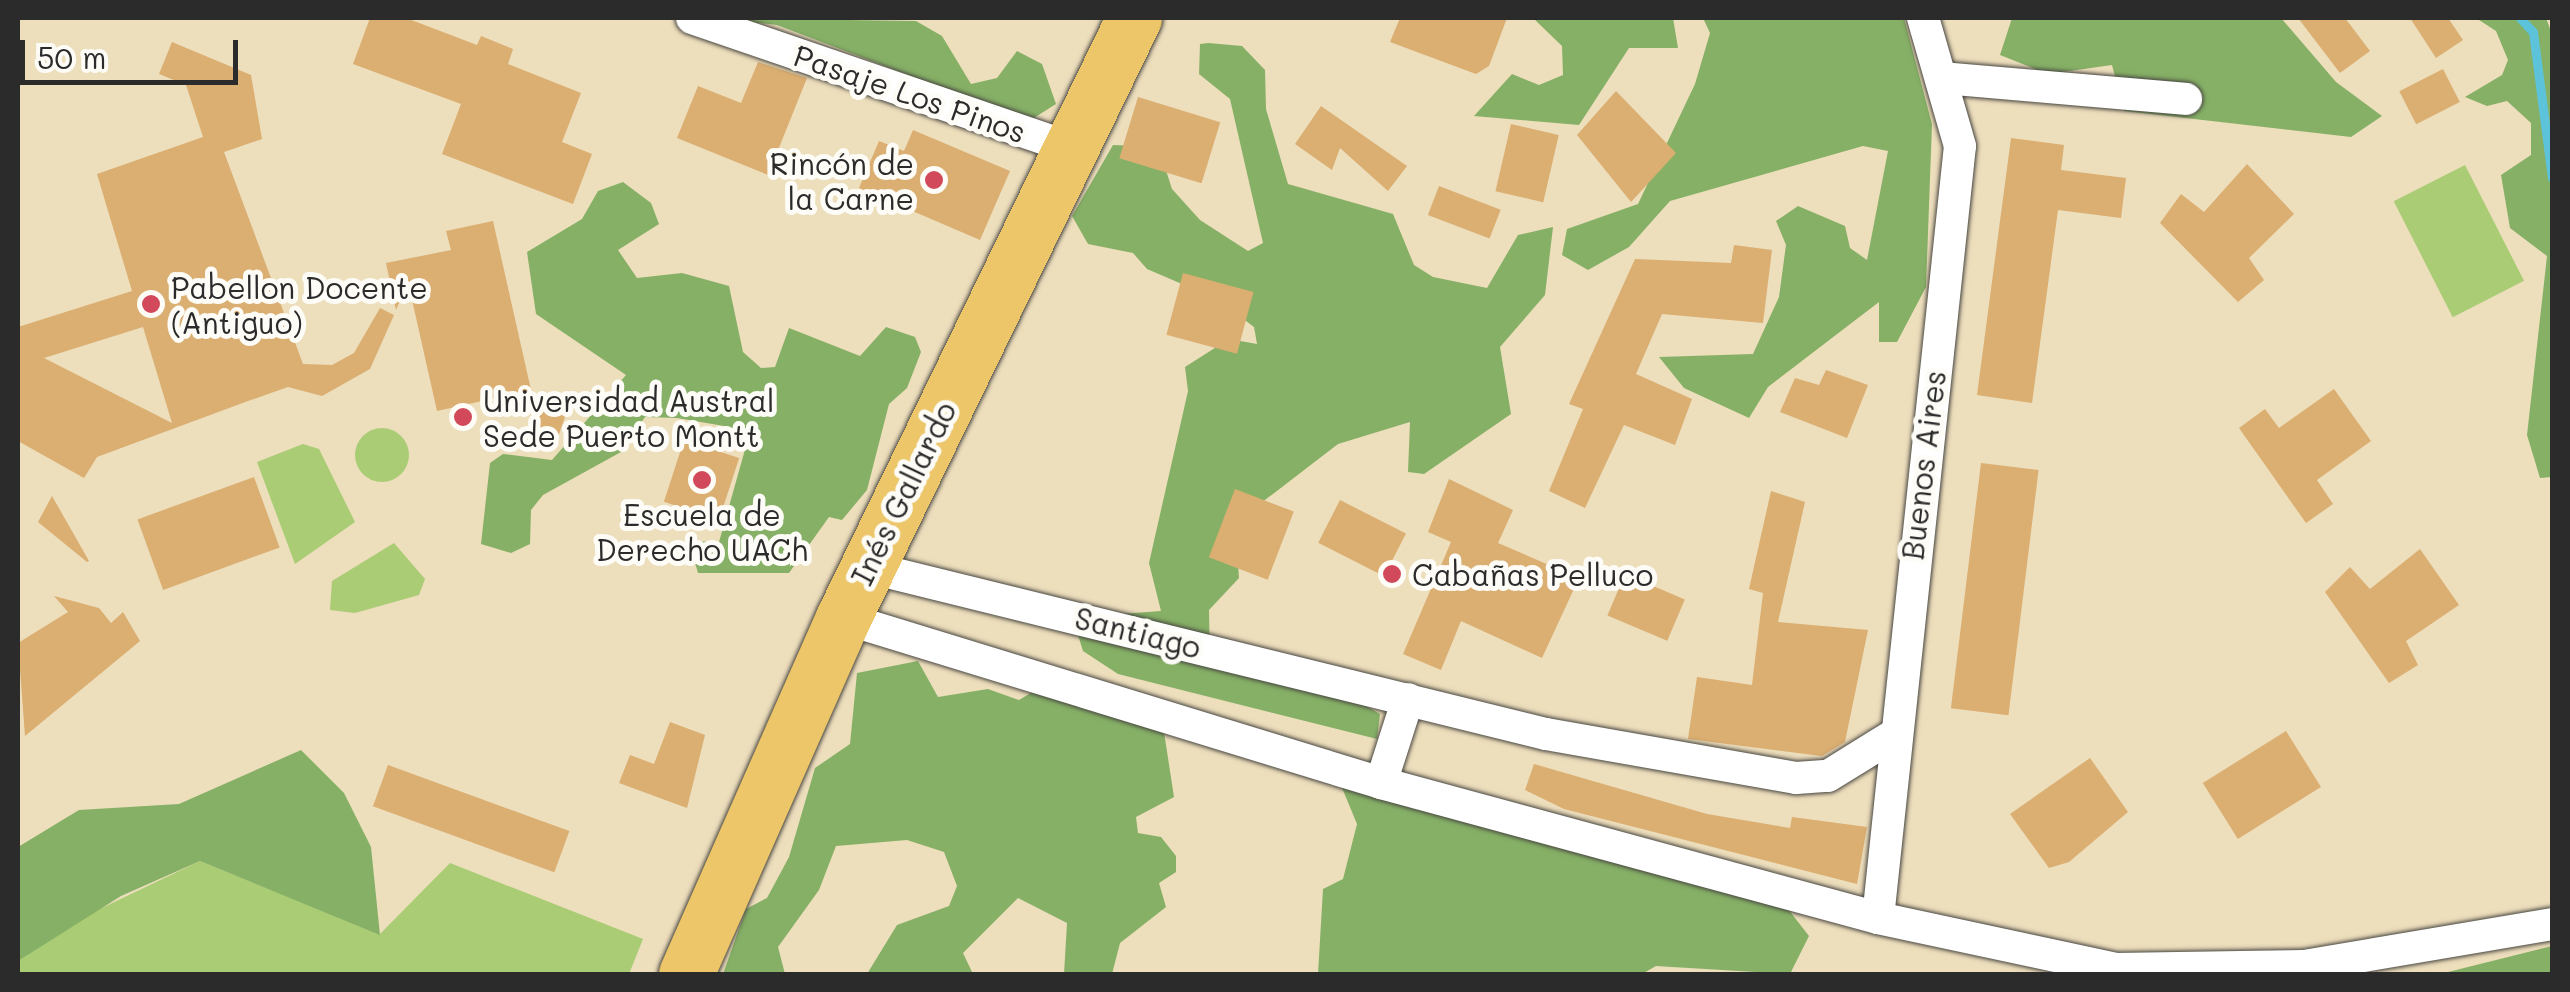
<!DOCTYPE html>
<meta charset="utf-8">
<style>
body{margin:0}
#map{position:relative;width:2570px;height:992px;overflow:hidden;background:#eddebc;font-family:Mali,sans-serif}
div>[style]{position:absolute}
.green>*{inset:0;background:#a9cc75;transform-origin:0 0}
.round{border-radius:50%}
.forest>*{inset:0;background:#86b066}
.stream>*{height:9px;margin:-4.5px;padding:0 4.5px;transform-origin:4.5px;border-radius:4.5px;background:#5dc3da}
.building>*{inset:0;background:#dbae71;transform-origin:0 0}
.roads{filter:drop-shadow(0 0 2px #484641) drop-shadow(0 0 2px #484641)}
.street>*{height:32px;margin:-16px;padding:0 16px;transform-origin:16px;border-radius:16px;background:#fff}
.highway>*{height:55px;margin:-27.5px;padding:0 27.5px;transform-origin:27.5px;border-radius:27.5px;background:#ecc669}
.dots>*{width:28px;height:28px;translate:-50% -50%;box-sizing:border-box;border:5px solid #fdfcf7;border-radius:50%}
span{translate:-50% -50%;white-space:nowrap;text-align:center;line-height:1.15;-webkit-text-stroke:10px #fdfcf7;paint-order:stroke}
.street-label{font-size:30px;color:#2b2b2b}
.poi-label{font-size:30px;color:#2b2b2b}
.right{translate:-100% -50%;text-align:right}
.left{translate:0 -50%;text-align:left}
.frame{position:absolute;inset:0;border:20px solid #2b2b2b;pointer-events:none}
.scale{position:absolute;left:20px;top:40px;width:218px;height:45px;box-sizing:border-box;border:5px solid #2b2b2b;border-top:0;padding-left:12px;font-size:30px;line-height:35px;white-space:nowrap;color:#2b2b2b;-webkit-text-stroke:8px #fdfcf7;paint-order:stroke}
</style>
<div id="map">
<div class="green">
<div style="left:2465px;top:165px;width:130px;height:80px;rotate:63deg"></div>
<div class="round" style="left:355px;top:428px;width:54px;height:54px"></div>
<div style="clip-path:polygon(303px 444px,319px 449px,355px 522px,295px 564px,257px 462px)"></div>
<div style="clip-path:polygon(394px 543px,425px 579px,419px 595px,355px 613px,330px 610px,332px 581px)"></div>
<div style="clip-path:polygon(200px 861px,380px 934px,450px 863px,643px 939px,629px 974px,18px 974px,18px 961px,83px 917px)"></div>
</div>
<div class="forest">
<div style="clip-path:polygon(713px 18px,916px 21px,942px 36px,971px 84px,997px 78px,1017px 51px,1042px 64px,1056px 104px,1029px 121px,777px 25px)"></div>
<div style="clip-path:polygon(1533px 18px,1673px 18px,1678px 48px,1629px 48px,1579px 125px,1474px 116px,1512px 74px,1539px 85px,1563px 75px,1562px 46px)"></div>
<div style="clip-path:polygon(1703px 18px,1904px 18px,1932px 124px,1926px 287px,1897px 342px,1879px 342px,1879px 302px,1768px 387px,1749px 418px,1684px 388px,1659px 357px,1753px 354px,1779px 297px,1786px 245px,1776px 221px,1798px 206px,1845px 226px,1850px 248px,1867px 260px,1888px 151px,1863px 146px,1670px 201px,1629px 247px,1588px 270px,1562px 255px,1567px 229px,1638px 204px,1695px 84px,1710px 33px)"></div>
<div style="clip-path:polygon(2012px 18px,2281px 18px,2336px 82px,2382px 116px,2351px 137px,2124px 111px,2112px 65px,2048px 74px,2000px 55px)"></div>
<div style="clip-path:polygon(2476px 18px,2546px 18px,2552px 34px,2552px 477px,2540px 478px,2527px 435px,2547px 256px,2510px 228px,2501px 175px,2531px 155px,2531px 123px,2507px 101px,2487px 106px,2465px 97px,2502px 75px,2508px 60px,2496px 31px)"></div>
<div style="clip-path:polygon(1208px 43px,1242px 46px,1265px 70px,1266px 109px,1288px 184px,1393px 214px,1414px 265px,1433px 277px,1487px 288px,1518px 235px,1553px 227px,1545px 295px,1500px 347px,1511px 414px,1424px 474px,1408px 472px,1410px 422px,1338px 444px,1235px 523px,1239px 578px,1209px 610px,1210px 664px,1359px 702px,1380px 714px,1377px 739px,1118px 674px,1083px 651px,1078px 635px,1120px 614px,1161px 611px,1149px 563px,1188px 391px,1185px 367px,1229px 339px,1257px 344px,1254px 327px,1217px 299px,1147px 269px,1133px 253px,1088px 244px,1072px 216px,1113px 145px,1140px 146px,1162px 158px,1172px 189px,1200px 220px,1248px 251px,1263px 243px,1230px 99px,1199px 74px,1200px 44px)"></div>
<div style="clip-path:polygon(623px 182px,651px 203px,659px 224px,618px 250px,637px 278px,682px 273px,729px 286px,743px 352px,761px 368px,775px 367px,789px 328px,860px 356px,886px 327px,915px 337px,921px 352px,907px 388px,889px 404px,867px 490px,842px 520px,829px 517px,789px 573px,698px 573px,689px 541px,719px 542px,746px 446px,724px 426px,677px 418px,645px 417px,621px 452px,543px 495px,531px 510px,530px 544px,511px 553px,481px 544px,490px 463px,503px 454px,552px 460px,626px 375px,536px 314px,527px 252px,582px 219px,598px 191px)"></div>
<div style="clip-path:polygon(918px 661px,938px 697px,988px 689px,1019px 700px,1044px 685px,1164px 732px,1174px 797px,1136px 817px,1138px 833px,1161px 837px,1176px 856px,1176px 872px,1159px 883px,1166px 907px,1120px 943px,1112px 974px,1064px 974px,1067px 923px,1018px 898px,963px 953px,973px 974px,867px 974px,897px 925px,949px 906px,957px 886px,944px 852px,907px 840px,836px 846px,819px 890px,778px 947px,785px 974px,723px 974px,746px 909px,767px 898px,789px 857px,815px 768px,850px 744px,857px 673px)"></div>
<div style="clip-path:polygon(301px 750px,344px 793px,371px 847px,380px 935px,200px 861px,121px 896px,18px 961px,18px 847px,79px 810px,179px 804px)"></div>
<div style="clip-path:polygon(1340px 783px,1788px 909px,1809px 936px,1790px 974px,1656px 966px,1642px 974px,1318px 974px,1323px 889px,1343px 879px,1357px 824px)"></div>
<div style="clip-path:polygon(2552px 946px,2552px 974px,2433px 974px,2440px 974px)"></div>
</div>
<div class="stream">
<div style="left:2520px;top:18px;width:19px;rotate:47deg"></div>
<div style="left:2533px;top:32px;width:147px;rotate:82.6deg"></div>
</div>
<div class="building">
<div style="clip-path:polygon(370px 18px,406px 18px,477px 45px,481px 36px,513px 49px,508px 64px,581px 93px,562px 142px,592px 154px,573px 204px,442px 154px,461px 104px,353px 64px)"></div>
<div style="clip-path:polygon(1400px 18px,1507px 18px,1489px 66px,1476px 74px,1390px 42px)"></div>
<div style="clip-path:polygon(2298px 18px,2345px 18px,2370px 51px,2340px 73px)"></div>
<div style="clip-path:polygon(2410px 18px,2448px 18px,2463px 40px,2436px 58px)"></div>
<div style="clip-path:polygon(evenodd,172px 42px,251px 75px,262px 139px,224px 152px,303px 364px,332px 365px,354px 353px,380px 308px,394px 315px,370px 369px,322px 396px,288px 387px,248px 401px,97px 457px,84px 478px,18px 441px,18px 327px,132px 291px,97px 174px,203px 137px,186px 85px,159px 74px,172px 42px,143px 327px,172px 423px,44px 358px,143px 327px)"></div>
<div style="clip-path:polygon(758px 62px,807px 78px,768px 175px,677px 138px,698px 86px,741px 103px)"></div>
<div style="left:2443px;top:69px;width:37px;height:49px;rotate:63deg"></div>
<div style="clip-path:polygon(1616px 91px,1676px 153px,1631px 202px,1577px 135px)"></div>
<div style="left:1138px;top:97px;width:86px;height:64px;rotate:17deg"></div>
<div style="clip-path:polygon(1321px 106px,1407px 166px,1388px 191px,1340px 148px,1332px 170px,1295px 144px)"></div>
<div style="left:1511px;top:124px;width:49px;height:69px;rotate:13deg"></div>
<div style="clip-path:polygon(913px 130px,1010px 171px,980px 240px,859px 188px,879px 141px,904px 151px)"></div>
<div style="clip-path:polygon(2011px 138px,2064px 145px,2061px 170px,2126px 178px,2121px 218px,2058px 210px,2032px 403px,1977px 395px)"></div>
<div style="clip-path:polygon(2247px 164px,2294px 214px,2249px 258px,2264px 280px,2238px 302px,2160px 223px,2181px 194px,2204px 212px)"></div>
<div style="left:1439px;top:186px;width:66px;height:31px;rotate:21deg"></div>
<div style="clip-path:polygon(493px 221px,531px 390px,437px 411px,408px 282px,396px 310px,386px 263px,451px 250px,446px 231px)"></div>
<div style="clip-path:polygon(1734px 245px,1772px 250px,1763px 323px,1662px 314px,1636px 374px,1692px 399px,1675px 445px,1624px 425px,1585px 508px,1549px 491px,1583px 409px,1569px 404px,1635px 259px,1731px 263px)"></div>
<div style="left:1183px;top:273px;width:73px;height:64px;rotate:15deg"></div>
<div style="clip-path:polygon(1826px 370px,1868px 385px,1847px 438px,1780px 412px,1795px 378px,1819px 385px)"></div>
<div style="clip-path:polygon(2334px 389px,2371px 441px,2317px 480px,2333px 504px,2306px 523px,2239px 428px,2265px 409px,2279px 428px)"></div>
<div style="left:540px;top:394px;width:31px;height:48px;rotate:19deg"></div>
<div style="left:684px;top:440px;width:58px;height:65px;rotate:18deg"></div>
<div style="left:1981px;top:463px;width:58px;height:247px;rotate:7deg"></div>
<div style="left:254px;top:477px;width:75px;height:124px;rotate:70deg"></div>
<div style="clip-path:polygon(1449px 479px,1513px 510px,1498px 543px,1579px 578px,1542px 658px,1461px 621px,1441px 670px,1403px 654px,1451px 542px,1428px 532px)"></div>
<div style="left:1235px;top:489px;width:63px;height:73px;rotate:21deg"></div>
<div style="clip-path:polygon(1771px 491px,1805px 502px,1778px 622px,1868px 630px,1845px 742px,1822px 756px,1688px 739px,1697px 677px,1752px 685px,1763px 593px,1749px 589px)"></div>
<div style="clip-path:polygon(52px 496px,89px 561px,87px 562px,38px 522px)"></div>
<div style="left:1340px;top:500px;width:74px;height:48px;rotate:27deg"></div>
<div style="clip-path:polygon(2420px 549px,2459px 605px,2406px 641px,2418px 665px,2389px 683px,2325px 592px,2350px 567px,2370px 589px)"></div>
<div style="left:1625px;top:574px;width:65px;height:45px;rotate:23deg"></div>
<div style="clip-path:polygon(54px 596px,99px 608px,111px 623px,123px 612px,140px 641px,25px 736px,18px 643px,68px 612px)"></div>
<div style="clip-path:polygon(670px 722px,705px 735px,687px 808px,619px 783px,630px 755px,654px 764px)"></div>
<div style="left:2286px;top:731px;width:66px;height:98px;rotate:58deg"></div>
<div style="clip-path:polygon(2090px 758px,2128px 812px,2069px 862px,2049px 868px,2010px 814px)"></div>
<div style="clip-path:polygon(1534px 764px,1707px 814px,1790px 828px,1792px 817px,1867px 827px,1857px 884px,1564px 809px,1525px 790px)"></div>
<div style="left:388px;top:765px;width:193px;height:44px;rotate:20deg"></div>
</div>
<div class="roads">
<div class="street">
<div style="left:692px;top:18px;width:401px;rotate:18.9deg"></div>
<div style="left:1942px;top:78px;width:245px;rotate:4.9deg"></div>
<div style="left:867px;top:567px;width:699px;rotate:13.82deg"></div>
<div style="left:1546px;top:734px;width:254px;rotate:10deg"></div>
<div style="left:1796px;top:778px;width:32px;rotate:-4deg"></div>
<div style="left:1828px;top:776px;width:74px;rotate:-31.8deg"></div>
<div style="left:843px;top:618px;width:563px;rotate:17.05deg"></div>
<div style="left:1381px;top:783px;width:515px;rotate:15.2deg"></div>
<div style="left:1878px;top:918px;width:242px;rotate:12.1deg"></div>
<div style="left:2115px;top:969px;width:189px;rotate:-0.9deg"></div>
<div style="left:2304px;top:966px;width:252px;rotate:-9.6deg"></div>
<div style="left:1381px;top:783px;width:88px;rotate:-72.2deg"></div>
<div style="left:1878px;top:918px;width:776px;rotate:-83.94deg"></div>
<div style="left:1960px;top:146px;width:133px;rotate:-106.1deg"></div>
</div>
<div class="highway">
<div style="left:686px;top:974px;width:389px;rotate:-66.2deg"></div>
<div style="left:843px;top:618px;width:667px;rotate:-64.13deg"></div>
</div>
</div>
<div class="dots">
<div style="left:934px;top:180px;background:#d1495b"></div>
<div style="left:151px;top:304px;background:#d1495b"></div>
<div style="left:463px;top:417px;background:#d1495b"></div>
<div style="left:702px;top:480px;background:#d1495b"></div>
<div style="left:1392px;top:574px;background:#d1495b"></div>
</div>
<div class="street-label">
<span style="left:910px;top:93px;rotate:19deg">Pasaje Los Pinos</span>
<span style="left:1923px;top:465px;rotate:-83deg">Buenos Aires</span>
<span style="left:903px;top:493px;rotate:-64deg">Inés Gallardo</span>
<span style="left:1138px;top:632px;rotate:14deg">Santiago</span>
</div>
<div class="poi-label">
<span class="right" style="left:914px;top:180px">Rincón de<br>la Carne</span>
<span class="left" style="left:171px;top:304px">Pabellon Docente<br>(Antiguo)</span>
<span class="left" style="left:483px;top:417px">Universidad Austral<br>Sede Puerto Montt</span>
<span style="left:702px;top:531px">Escuela de<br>Derecho UACh</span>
<span class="left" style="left:1412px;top:574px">Cabañas Pelluco</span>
</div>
<div class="frame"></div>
<div class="scale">50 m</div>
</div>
